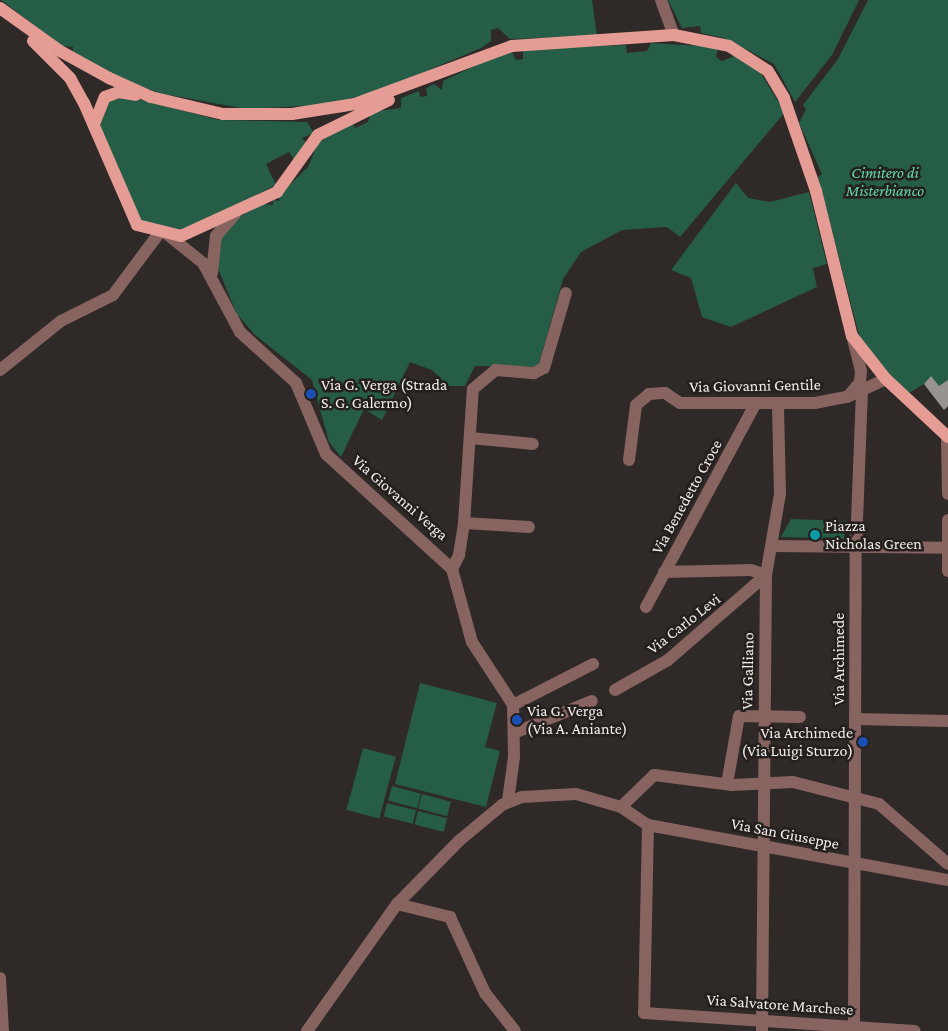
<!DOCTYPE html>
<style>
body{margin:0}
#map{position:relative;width:948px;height:1031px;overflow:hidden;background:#2f2927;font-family:"Crimson Pro",serif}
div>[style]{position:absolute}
.green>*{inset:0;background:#265d46;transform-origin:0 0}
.building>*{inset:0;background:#999390}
.minor>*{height:12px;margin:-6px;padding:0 6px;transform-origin:6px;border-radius:6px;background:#876460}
.major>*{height:12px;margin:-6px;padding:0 6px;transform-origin:6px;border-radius:6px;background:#e49c94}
.dots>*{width:14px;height:14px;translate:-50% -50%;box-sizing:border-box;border:2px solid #25201d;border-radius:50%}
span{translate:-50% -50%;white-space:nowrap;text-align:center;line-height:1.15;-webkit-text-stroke:5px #25201d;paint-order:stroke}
.park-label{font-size:16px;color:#60daa7;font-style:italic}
.poi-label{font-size:16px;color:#f2eeed}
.left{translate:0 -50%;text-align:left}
.right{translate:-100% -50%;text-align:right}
.street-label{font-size:16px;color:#f2eeed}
</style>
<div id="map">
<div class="green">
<div style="clip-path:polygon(1px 0,592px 0,597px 36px,510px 39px,498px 28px,491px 30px,491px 41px,481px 48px,377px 92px,325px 105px,246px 109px,159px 93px,124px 80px,73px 53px,73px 47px,62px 46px)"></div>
<div style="clip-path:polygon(668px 0,859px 0,832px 55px,795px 102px,774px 64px,724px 38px,701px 33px,700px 26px,682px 28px)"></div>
<div style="clip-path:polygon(868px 0,948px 0,948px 406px,944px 410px,924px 384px,909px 393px,872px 357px,860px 339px,818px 177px,822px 174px,799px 123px,806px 109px,803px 105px,838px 59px)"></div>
<div style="clip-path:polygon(651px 43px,718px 47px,716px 57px,722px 61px,734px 56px,760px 72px,785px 112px,680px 237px,667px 227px,622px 230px,581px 252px,563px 279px,538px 367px,475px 366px,465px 386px,448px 386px,432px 370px,410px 362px,382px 420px,364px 409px,341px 457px,329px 442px,312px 380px,255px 335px,237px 314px,216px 264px,217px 243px,235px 219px,263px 204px,273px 205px,273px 200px,280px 201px,278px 196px,308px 167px,318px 143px,352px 122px,355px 128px,368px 122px,371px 112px,401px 108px,401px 98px,419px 91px,420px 97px,427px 96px,426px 88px,434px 84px,442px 90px,443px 81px,502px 53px,512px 52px,516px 60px,523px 59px,523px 50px,533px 49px,626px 45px,627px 53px,647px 51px)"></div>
<div style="clip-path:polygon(126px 96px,219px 120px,307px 122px,314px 133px,302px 138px,307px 144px,295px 161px,289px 152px,266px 164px,276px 185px,187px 231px,141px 221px,99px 124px,107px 102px)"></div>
<div style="clip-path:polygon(736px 183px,748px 198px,770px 202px,809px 192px,827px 264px,813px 268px,817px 287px,731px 327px,702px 317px,691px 278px,671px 270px)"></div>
<div style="clip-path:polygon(791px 519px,847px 521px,846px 539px,781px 537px)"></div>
<div style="clip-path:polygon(420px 683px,497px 703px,485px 747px,500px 751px,486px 807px,395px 784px)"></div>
<div style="left:363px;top:748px;width:34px;height:64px;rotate:15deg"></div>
<div style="left:392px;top:786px;width:30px;height:15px;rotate:15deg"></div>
<div style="left:422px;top:794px;width:30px;height:15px;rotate:15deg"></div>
<div style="left:387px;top:803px;width:30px;height:14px;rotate:14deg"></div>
<div style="left:418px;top:811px;width:30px;height:14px;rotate:14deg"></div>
</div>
<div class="building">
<div style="clip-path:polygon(931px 376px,939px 386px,948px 380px,948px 406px,944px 410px,924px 384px)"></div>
</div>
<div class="minor">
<div style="left:661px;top:0;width:37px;rotate:70deg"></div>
<div style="left:167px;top:234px;width:46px;rotate:38.9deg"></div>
<div style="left:203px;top:263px;width:78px;rotate:61.8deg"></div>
<div style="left:240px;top:332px;width:76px;rotate:42.3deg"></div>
<div style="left:296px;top:383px;width:77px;rotate:67.1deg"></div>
<div style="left:326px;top:454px;width:171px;rotate:42.4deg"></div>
<div style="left:452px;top:569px;width:76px;rotate:74.7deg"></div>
<div style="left:472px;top:642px;width:75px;rotate:56.9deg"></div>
<div style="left:513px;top:705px;width:52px;rotate:88.9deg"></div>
<div style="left:514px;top:757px;width:44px;rotate:97.8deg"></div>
<div style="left:212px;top:273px;width:37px;rotate:-84deg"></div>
<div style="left:216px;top:236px;width:30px;rotate:-49deg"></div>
<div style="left:0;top:370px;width:78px;rotate:-38.8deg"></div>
<div style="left:61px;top:321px;width:58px;rotate:-26.6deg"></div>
<div style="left:113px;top:295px;width:79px;rotate:-53.3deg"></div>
<div style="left:850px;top:394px;width:16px;rotate:-50deg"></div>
<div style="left:860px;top:382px;width:11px;rotate:-85deg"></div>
<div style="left:861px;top:371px;width:36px;rotate:-104deg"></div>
<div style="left:947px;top:437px;width:57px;rotate:89deg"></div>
<div style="left:470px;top:438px;width:63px;rotate:5.4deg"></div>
<div style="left:629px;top:460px;width:55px;rotate:-82.7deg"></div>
<div style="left:636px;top:405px;width:17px;rotate:-40deg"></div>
<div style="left:649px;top:394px;width:16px;rotate:-4deg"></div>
<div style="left:665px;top:393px;width:18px;rotate:34deg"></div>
<div style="left:680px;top:403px;width:135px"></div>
<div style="left:815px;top:403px;width:33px;rotate:-11deg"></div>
<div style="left:847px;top:397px;width:43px;rotate:-24.8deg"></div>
<div style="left:948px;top:520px;width:51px;rotate:90deg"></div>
<div style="left:464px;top:523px;width:65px;rotate:3.5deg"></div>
<div style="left:771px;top:546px;width:177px;rotate:0.6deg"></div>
<div style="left:452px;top:569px;width:16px;rotate:-63deg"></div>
<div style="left:459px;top:555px;width:32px;rotate:-81deg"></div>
<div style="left:464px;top:523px;width:134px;rotate:-86.2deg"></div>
<div style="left:473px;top:389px;width:30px;rotate:-40deg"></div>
<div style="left:496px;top:370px;width:38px;rotate:5deg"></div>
<div style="left:534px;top:373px;width:11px;rotate:-27deg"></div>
<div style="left:544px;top:368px;width:78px;rotate:-73.7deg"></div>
<div style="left:646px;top:607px;width:232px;rotate:-61.7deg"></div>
<div style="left:615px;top:690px;width:61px;rotate:-29.5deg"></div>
<div style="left:668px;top:660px;width:130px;rotate:-40.9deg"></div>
<div style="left:766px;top:575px;width:16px;rotate:-162deg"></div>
<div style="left:751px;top:570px;width:87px;rotate:178.7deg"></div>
<div style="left:513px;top:705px;width:90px;rotate:-27.1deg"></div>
<div style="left:855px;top:719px;width:93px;rotate:1.2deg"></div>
<div style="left:514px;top:733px;width:84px;rotate:-22.3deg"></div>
<div style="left:727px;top:784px;width:69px;rotate:-80deg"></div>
<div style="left:739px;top:716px;width:61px;rotate:0.9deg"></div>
<div style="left:621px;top:807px;width:46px;rotate:-44.1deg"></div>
<div style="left:654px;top:775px;width:79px;rotate:7.3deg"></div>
<div style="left:732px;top:785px;width:61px;rotate:-2.8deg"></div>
<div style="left:793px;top:782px;width:89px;rotate:14.3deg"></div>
<div style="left:879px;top:804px;width:91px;rotate:41deg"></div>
<div style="left:648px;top:825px;width:188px;rotate:91.2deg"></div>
<div style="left:644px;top:1013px;width:271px;rotate:3.8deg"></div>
<div style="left:397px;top:904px;width:55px;rotate:13.8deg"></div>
<div style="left:450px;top:917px;width:84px;rotate:65.3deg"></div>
<div style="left:485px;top:993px;width:48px;rotate:51.7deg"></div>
<div style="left:0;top:978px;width:53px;rotate:86.8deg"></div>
<div style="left:307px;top:1031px;width:156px;rotate:-54.7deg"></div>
<div style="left:397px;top:904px;width:90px;rotate:-45.5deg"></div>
<div style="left:460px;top:840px;width:55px;rotate:-39.8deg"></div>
<div style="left:502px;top:805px;width:22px;rotate:-22deg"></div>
<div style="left:522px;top:797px;width:54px;rotate:-3.2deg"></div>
<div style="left:576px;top:794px;width:47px;rotate:16.1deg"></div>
<div style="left:621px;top:807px;width:32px;rotate:34deg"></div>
<div style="left:648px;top:825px;width:305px;rotate:10.4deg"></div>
<div style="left:762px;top:1031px;width:456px;rotate:-89.5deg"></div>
<div style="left:766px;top:575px;width:82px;rotate:-80.2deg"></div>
<div style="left:780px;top:494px;width:91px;rotate:-91.3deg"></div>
<div style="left:854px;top:1031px;width:484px;rotate:-89.8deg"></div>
<div style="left:856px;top:547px;width:157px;rotate:-87.8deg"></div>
</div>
<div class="major">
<div style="left:0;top:8px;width:74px;rotate:35.6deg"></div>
<div style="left:60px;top:51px;width:56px;rotate:28.9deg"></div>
<div style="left:109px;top:78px;width:46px;rotate:24.3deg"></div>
<div style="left:151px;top:97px;width:74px;rotate:13.3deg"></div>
<div style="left:223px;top:114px;width:69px"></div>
<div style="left:292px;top:114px;width:64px;rotate:-9deg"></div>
<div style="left:355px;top:104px;width:167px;rotate:-20.3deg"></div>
<div style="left:512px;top:46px;width:162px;rotate:-3.9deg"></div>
<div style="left:674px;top:35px;width:56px;rotate:11.3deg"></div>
<div style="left:729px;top:46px;width:46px;rotate:32.7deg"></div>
<div style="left:768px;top:71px;width:31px;rotate:59deg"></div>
<div style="left:784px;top:98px;width:98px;rotate:71deg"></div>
<div style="left:816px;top:191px;width:149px;rotate:76.1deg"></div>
<div style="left:852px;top:336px;width:55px;rotate:51.7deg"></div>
<div style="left:886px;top:379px;width:85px;rotate:43.1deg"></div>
<div style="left:33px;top:41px;width:52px;rotate:45deg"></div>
<div style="left:70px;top:78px;width:29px;rotate:61deg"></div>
<div style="left:84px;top:103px;width:133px;rotate:66.5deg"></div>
<div style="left:137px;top:225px;width:45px;rotate:14deg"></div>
<div style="left:181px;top:236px;width:106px;rotate:-24.6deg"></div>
<div style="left:277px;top:192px;width:70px;rotate:-54.3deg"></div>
<div style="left:318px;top:135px;width:79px;rotate:-26.2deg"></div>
<div style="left:94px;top:124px;width:29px;rotate:-68deg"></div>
<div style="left:105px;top:97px;width:15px;rotate:-20deg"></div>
<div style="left:119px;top:92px;width:17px;rotate:10deg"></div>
</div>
<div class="dots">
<div style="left:311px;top:394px;background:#1a4fb4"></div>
<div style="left:815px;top:535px;background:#0f9aa8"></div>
<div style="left:517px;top:720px;background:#1a4fb4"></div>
<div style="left:863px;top:742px;background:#1a4fb4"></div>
</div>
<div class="park-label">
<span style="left:885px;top:182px">Cimitero di<br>Misterbianco</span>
</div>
<div class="poi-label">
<span class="left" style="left:321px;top:394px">Via G. Verga (Strada<br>S. G. Galermo)</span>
<span class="left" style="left:825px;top:535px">Piazza<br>Nicholas Green</span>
<span class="left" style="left:527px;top:720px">Via G. Verga<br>(Via A. Aniante)</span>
<span class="right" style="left:853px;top:742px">Via Archimede<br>(Via Luigi Sturzo)</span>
</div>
<div class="street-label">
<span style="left:755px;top:386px;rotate:-1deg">Via Giovanni Gentile</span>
<span style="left:687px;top:497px;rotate:-61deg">Via Benedetto Croce</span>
<span style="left:400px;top:498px;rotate:41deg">Via Giovanni Verga</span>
<span style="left:684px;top:624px;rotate:-38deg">Via Carlo Levi</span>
<span style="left:839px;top:659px;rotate:-90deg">Via Archimede</span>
<span style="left:748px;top:671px;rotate:-89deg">Via Galliano</span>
<span style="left:785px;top:834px;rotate:11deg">Via San Giuseppe</span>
<span style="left:780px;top:1005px;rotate:4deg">Via Salvatore Marchese</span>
</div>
</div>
